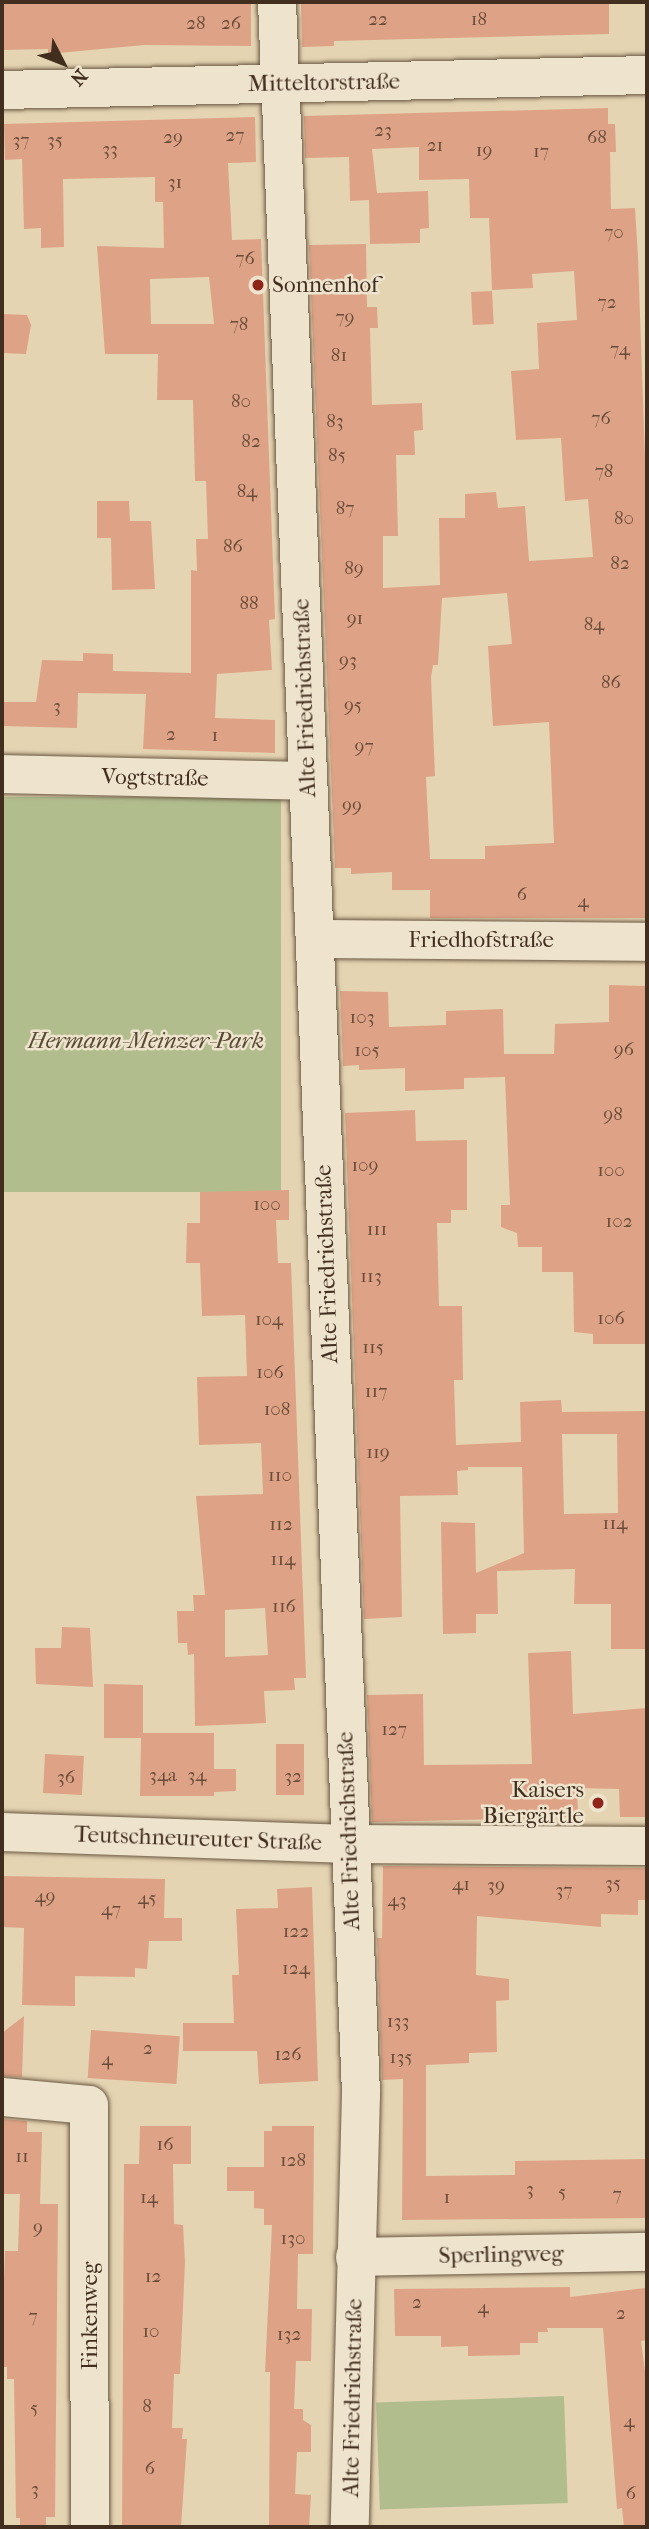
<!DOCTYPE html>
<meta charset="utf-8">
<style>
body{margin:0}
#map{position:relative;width:649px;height:2529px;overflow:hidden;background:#e5d4b2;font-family:"IM FELL French Canon",serif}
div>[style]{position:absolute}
.green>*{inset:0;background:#b2bd8e;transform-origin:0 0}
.building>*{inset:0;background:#dea386;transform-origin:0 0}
.roads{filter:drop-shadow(0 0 2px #6a5843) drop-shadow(0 0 2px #6a5843)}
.minor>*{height:38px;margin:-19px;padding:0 19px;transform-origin:19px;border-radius:19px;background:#eee3cd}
.dots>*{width:19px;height:19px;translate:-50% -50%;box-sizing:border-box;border:4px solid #eee3cd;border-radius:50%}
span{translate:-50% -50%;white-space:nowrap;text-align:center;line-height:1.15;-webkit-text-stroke:5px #eee3cd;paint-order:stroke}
.number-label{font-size:19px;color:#684b38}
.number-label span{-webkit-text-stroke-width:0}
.street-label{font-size:23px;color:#412e1e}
.poi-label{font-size:23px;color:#412e1e}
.left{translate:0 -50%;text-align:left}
.right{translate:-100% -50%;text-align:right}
.park-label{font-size:23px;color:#584b34;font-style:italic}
.frame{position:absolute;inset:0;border:4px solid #412e1e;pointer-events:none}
.north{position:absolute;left:28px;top:28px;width:70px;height:70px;-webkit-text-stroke:5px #eee3cd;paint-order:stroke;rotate:132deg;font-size:19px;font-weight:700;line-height:28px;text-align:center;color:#412e1e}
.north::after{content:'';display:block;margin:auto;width:24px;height:32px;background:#412e1e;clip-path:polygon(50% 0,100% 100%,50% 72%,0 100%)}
</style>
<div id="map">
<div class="green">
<div style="left:2px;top:797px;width:279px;height:395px"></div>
<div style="left:564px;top:2396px;width:107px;height:188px;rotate:88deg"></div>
</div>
<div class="building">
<div style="clip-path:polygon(2px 2px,251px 2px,251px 46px,144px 45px,48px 54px,48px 49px,2px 50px)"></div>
<div style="clip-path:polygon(301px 2px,609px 2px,609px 34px,334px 41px,334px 46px,302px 47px)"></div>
<div style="clip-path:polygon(evenodd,608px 108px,608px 124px,615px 124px,616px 152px,610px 152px,611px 209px,635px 208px,638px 257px,647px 516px,647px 918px,430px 918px,430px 890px,392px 890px,392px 872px,351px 874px,351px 868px,335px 868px,309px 245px,366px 244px,367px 307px,377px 307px,378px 328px,370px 328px,372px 405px,422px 403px,423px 430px,414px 431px,415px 455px,396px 455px,398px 536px,383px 536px,383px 588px,440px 585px,439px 518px,465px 518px,465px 494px,496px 492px,498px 508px,525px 506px,529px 561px,593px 557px,588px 499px,565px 501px,561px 438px,516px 440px,511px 371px,539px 369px,537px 323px,577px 320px,574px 271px,532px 274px,533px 288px,492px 290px,489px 218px,470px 218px,469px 179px,419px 180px,419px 147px,372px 149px,377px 193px,428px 191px,429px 228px,420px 229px,420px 243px,370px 244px,369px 200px,350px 201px,349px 157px,305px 158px,304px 116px,608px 108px,507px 593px,512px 644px,488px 646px,493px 726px,549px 722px,554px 843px,485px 846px,485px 859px,430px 859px,426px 777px,435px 776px,431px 677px,433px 665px,438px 665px,442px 598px,507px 593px)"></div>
<div style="clip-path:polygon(evenodd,255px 117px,256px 162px,228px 163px,232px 240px,261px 239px,275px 619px,269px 620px,272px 670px,217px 674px,215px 718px,275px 720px,275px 753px,143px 749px,146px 694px,78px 693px,77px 728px,2px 726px,2px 702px,36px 702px,42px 660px,83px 661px,83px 653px,113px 654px,113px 671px,191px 673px,191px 570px,197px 571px,196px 539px,208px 539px,206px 481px,195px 481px,193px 400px,157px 400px,158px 354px,105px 354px,97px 246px,164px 248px,163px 202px,155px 202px,155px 177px,63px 179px,64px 247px,41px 248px,41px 228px,24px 229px,22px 159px,5px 160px,4px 124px,255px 117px,209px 277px,214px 324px,151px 324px,150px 279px,209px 277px)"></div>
<div style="left:492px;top:291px;width:33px;height:21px;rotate:87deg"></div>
<div style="clip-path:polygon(2px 314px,27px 315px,31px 325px,26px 354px,2px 353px)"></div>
<div style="clip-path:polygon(97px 501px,129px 501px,130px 521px,151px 521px,155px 589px,112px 590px,111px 538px,97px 538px)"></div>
<div style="clip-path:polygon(609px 985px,647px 986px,647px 1344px,593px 1344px,593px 1334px,574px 1332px,573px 1272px,542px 1272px,542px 1247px,518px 1247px,517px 1233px,501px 1227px,501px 1205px,510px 1205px,505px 1077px,464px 1078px,464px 1089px,405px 1091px,405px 1068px,359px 1070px,359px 1065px,343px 1066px,340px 991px,388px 992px,389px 1027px,446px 1025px,446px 1011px,503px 1009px,504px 1054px,554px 1054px,555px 1024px,609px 1022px)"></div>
<div style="clip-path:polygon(evenodd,415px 1110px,416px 1141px,467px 1140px,467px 1210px,451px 1210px,451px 1223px,437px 1223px,439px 1306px,462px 1306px,463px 1380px,454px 1380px,456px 1445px,521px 1442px,520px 1402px,561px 1400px,562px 1412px,647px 1411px,647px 1649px,611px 1649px,611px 1604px,574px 1604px,575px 1569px,497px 1571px,498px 1614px,476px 1614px,476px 1633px,443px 1634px,441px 1522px,475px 1523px,476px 1573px,524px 1553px,522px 1467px,468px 1467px,468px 1470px,457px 1471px,458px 1495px,400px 1496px,402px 1617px,364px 1619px,345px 1113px,415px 1110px,562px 1434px,617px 1434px,618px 1513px,564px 1514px,562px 1434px)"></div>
<div style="clip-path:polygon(evenodd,289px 1190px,289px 1220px,276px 1220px,278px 1263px,291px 1263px,306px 1678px,294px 1678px,295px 1690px,264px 1691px,266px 1723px,195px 1726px,194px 1654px,188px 1655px,187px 1643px,178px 1643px,177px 1611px,194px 1611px,193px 1595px,205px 1595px,196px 1496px,263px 1494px,261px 1443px,199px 1445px,197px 1377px,247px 1376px,245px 1315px,202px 1316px,200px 1263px,186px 1263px,187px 1223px,200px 1223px,200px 1192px,289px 1190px,265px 1608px,268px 1655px,225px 1657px,225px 1610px,265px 1608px)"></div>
<div style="clip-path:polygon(62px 1627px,90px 1628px,93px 1687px,36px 1684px,35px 1648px,61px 1648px)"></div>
<div style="clip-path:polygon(571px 1651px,573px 1714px,647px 1708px,647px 1817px,620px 1817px,619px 1789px,577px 1788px,578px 1817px,372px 1822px,367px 1695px,423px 1694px,424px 1765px,532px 1764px,528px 1653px)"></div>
<div style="clip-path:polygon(104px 1684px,143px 1685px,143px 1733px,214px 1733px,214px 1769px,236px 1769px,236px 1791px,214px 1792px,214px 1796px,140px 1796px,141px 1738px,104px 1738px)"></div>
<div style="left:276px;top:1744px;width:28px;height:51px"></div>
<div style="left:45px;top:1754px;width:39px;height:39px;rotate:3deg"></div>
<div style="clip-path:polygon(383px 1866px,647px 1868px,647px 1900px,638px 1900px,638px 1915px,601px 1914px,601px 1927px,477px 1916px,476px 1975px,509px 1979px,509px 2000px,496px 2001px,497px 2052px,469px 2053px,469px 2063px,426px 2065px,426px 2176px,515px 2175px,515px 2161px,647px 2159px,647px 2218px,402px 2220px,403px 2079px,382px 2080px,377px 1938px,382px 1938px)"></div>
<div style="clip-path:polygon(2px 1876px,165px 1879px,164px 1918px,182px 1918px,182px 1941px,149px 1941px,147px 1969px,135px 1968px,135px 1977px,75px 1976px,75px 2006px,22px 2005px,24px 1928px,2px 1927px)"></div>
<div style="clip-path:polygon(312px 1887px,318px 2081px,259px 2084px,257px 2051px,183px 2051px,183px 2023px,234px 2023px,232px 1975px,239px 1975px,236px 1909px,278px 1908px,277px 1889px)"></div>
<div style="clip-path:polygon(24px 2016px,22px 2077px,2px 2076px,2px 2033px)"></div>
<div style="left:91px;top:2030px;width:89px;height:48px;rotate:4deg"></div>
<div style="clip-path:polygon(2px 2119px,27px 2121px,27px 2132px,42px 2132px,40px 2204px,58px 2204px,55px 2517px,46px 2517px,46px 2527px,20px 2527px,20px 2518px,16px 2518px,14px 2379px,7px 2379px,7px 2367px,2px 2367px,2px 2343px,5px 2251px,18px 2251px,20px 2194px,2px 2194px)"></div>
<div style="clip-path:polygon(140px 2126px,191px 2126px,191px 2164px,173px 2164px,174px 2224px,183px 2225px,185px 2262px,180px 2374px,174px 2374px,172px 2428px,183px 2428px,182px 2439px,187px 2439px,181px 2527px,122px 2527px,124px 2164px,139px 2164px)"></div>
<div style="clip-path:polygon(272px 2126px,314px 2126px,313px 2254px,298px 2254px,297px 2309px,312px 2309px,311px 2361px,296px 2361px,294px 2409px,303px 2409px,303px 2420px,311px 2425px,311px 2452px,297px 2452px,295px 2494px,311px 2495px,309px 2527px,269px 2527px,270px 2372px,265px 2372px,272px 2225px,264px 2225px,264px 2209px,254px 2208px,254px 2191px,227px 2191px,227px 2167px,264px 2167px,264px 2131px,272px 2131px)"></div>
<div style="clip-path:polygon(570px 2287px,570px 2297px,645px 2288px,647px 2340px,641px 2341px,647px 2386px,647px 2525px,624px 2527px,622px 2508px,617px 2509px,603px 2328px,547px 2328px,548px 2332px,538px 2332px,538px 2343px,520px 2343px,520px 2355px,468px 2356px,468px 2346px,441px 2347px,441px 2336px,395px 2336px,394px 2289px)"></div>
</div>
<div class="roads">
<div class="minor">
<div style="left:277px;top:2px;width:2094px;rotate:87.7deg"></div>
<div style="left:361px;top:2094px;width:433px;rotate:91.5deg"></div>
<div style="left:2px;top:90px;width:645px;rotate:-1.33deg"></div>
<div style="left:2px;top:774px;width:306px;rotate:1.3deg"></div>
<div style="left:315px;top:939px;width:332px;rotate:0.5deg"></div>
<div style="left:2px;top:1832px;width:347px;rotate:2deg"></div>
<div style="left:349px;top:1844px;width:298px;rotate:0.4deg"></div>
<div style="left:2px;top:2097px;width:87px;rotate:5.3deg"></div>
<div style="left:89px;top:2105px;width:422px;rotate:89.9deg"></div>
<div style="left:355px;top:2257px;width:292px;rotate:-1deg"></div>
</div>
</div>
<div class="dots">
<div style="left:258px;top:285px;background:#8f2418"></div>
<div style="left:598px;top:1803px;background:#8f2418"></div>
</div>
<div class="number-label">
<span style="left:378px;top:20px">22</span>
<span style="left:479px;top:20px">18</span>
<span style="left:196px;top:24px">28</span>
<span style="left:231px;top:24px">26</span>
<span style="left:383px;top:131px">23</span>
<span style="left:235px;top:136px">27</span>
<span style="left:173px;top:138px">29</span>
<span style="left:597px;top:138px">68</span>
<span style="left:21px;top:141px">37</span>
<span style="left:55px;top:141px">35</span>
<span style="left:435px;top:146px">21</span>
<span style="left:110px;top:150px">33</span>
<span style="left:484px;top:151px">19</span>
<span style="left:541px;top:152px">17</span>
<span style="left:175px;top:183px">31</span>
<span style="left:614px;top:233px">70</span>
<span style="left:245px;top:259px">76</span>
<span style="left:607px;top:303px">72</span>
<span style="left:345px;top:318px">79</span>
<span style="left:239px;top:325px">78</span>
<span style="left:620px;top:350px">74</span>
<span style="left:339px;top:356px">81</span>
<span style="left:241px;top:402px">80</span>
<span style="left:601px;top:419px">76</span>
<span style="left:335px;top:422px">83</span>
<span style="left:251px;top:442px">82</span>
<span style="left:337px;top:456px">85</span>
<span style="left:604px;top:472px">78</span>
<span style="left:247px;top:492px">84</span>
<span style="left:345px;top:509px">87</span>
<span style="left:624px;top:519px">80</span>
<span style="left:233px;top:547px">86</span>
<span style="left:620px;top:564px">82</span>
<span style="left:354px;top:569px">89</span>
<span style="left:249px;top:604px">88</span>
<span style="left:355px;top:619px">91</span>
<span style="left:594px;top:625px">84</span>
<span style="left:348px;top:661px">93</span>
<span style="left:611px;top:683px">86</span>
<span style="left:353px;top:706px">95</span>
<span style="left:57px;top:707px">3</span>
<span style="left:171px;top:735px">2</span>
<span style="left:215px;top:736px">1</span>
<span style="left:364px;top:747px">97</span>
<span style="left:352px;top:806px">99</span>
<span style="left:522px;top:895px">6</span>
<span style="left:583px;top:902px">4</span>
<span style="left:362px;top:1018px">103</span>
<span style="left:624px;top:1050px">96</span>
<span style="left:367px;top:1051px">105</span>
<span style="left:613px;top:1115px">98</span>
<span style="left:365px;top:1166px">109</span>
<span style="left:611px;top:1171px">100</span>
<span style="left:267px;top:1205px">100</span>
<span style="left:619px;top:1222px">102</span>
<span style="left:377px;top:1230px">111</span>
<span style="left:371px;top:1277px">113</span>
<span style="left:611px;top:1319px">106</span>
<span style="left:269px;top:1320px">104</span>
<span style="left:373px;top:1348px">115</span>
<span style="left:270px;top:1373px">106</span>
<span style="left:376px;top:1392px">117</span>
<span style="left:277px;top:1410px">108</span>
<span style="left:378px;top:1453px">119</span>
<span style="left:280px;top:1476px">110</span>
<span style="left:615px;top:1524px">114</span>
<span style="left:281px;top:1525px">112</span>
<span style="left:283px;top:1560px">114</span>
<span style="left:284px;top:1607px">116</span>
<span style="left:394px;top:1730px">127</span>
<span style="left:163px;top:1776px">34a</span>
<span style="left:197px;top:1776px">34</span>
<span style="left:293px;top:1777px">32</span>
<span style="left:66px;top:1778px">36</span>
<span style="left:613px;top:1884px">35</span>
<span style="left:461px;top:1885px">41</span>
<span style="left:496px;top:1886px">39</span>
<span style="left:564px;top:1891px">37</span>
<span style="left:45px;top:1897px">49</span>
<span style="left:147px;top:1899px">45</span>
<span style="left:397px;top:1901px">43</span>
<span style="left:111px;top:1910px">47</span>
<span style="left:296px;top:1932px">122</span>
<span style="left:296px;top:1969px">124</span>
<span style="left:398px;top:2022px">133</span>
<span style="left:148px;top:2049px">2</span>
<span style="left:288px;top:2055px">126</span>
<span style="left:401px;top:2058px">135</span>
<span style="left:107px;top:2060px">4</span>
<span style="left:165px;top:2145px">16</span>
<span style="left:22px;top:2157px">11</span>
<span style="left:293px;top:2161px">128</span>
<span style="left:530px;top:2190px">3</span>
<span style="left:562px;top:2193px">5</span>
<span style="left:617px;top:2195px">7</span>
<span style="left:149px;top:2198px">14</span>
<span style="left:447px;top:2198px">1</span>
<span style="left:38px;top:2228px">9</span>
<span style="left:293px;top:2239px">130</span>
<span style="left:153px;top:2277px">12</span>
<span style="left:417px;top:2303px">2</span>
<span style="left:483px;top:2308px">4</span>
<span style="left:621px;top:2314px">2</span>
<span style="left:33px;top:2317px">7</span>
<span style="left:151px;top:2332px">10</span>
<span style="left:289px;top:2335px">132</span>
<span style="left:147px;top:2407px">8</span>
<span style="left:34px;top:2409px">5</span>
<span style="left:629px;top:2422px">4</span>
<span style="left:150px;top:2469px">6</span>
<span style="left:35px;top:2490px">3</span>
<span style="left:631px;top:2494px">6</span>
</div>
<div class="street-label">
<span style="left:324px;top:83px;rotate:-1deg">Mitteltorstraße</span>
<span style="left:305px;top:698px;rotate:-92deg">Alte Friedrichstraße</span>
<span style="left:155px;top:778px;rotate:1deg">Vogtstraße</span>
<span style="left:481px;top:940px">Friedhofstraße</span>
<span style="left:327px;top:1264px;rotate:-92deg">Alte Friedrichstraße</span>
<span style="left:349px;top:1831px;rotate:-92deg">Alte Friedrichstraße</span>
<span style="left:198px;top:1839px;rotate:2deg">Teutschneureuter Straße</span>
<span style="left:501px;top:2255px;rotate:-1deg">Sperlingweg</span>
<span style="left:90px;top:2316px;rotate:-90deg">Finkenweg</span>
<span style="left:353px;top:2398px;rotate:-89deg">Alte Friedrichstraße</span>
</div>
<div class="poi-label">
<span class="left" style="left:272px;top:285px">Sonnenhof</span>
<span class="right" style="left:584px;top:1803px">Kaisers<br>Biergärtle</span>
</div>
<div class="park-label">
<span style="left:146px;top:1041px">Hermann-Meinzer-Park</span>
</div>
<div class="frame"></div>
<div class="north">N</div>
</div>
